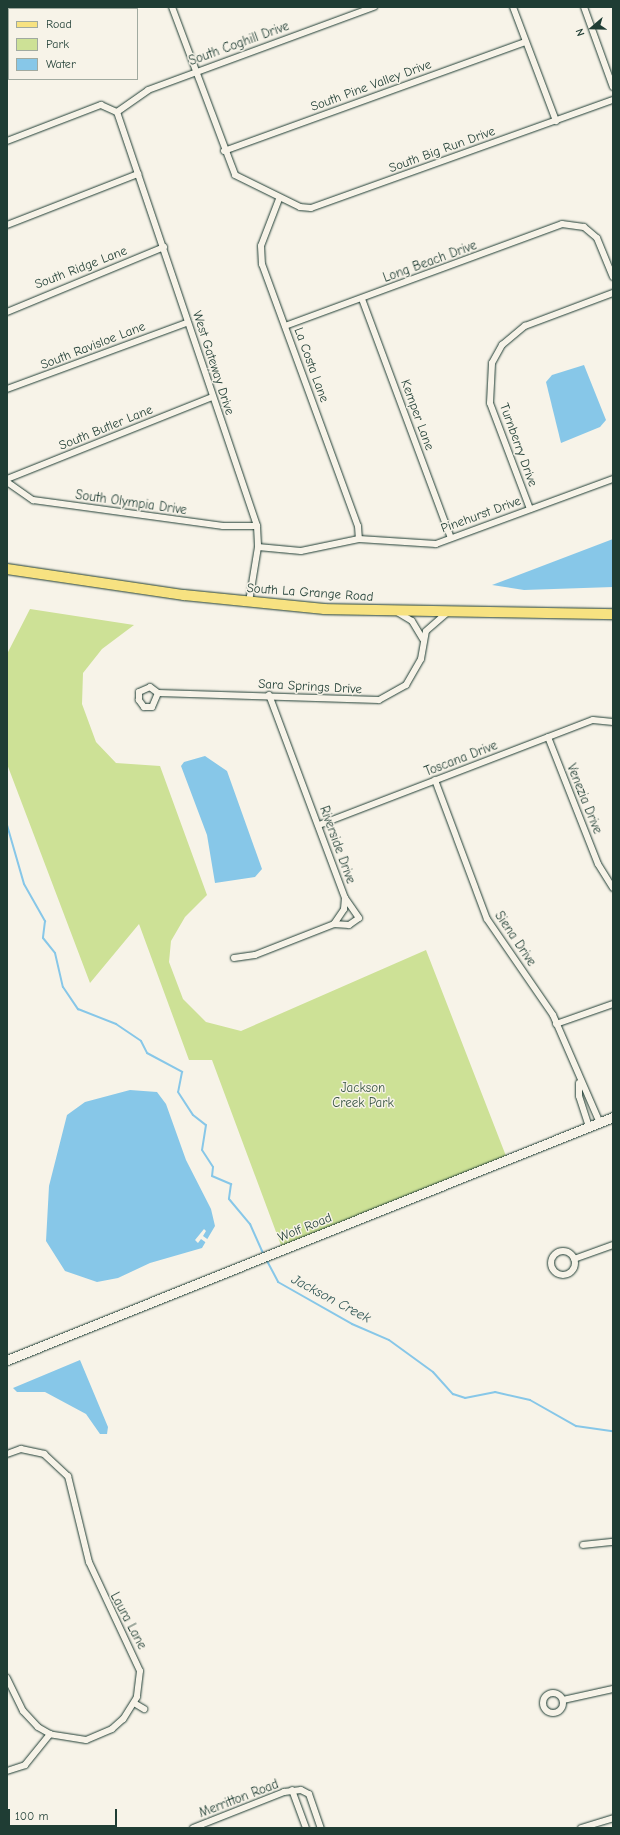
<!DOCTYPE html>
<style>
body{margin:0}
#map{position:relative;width:620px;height:1835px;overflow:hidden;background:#f7f3e8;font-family:"Comic Neue",sans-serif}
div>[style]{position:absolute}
.green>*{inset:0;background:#cde196}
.water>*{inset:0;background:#87c7e8}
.pier>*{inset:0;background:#f7f3e8}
.stream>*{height:2px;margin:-1px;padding:0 1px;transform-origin:1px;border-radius:1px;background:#87c7e8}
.roads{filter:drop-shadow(0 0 1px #1f3d34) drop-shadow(0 0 1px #1f3d34)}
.street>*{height:6px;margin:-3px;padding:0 3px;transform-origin:3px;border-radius:3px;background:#f7f3e8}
.street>.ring{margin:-3px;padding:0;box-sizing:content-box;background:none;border:6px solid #f7f3e8;border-radius:50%}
.secondary>*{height:9px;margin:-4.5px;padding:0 4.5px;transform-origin:4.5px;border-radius:4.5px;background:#f7f3e8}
.primary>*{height:10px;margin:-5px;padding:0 5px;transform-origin:5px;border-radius:5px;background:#f7e281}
span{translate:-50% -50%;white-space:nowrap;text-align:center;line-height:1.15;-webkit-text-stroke:3px #f7f3e8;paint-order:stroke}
.street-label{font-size:13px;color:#1f3d34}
.park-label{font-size:13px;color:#395643}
.water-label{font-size:14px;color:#345958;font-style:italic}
.frame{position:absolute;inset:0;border:8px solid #1f3d34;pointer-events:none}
.legend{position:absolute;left:8px;top:8px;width:130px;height:72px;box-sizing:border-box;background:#f7f3e8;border:1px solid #a1aaa0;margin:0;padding:5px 7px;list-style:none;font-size:12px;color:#1f3d34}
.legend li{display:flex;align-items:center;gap:8px;height:20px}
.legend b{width:20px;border:1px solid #a1aaa0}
.north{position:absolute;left:572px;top:8px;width:40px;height:40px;-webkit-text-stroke:3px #f7f3e8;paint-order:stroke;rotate:250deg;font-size:11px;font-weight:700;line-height:16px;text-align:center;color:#1f3d34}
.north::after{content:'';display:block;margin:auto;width:14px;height:18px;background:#1f3d34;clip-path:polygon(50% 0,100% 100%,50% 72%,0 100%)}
.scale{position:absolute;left:8px;top:1809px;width:109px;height:18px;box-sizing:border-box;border:2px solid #1f3d34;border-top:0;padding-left:5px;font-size:12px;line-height:14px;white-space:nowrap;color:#1f3d34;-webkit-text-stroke:3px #f7f3e8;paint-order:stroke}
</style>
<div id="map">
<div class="green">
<div style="clip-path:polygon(30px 609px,134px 625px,102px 649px,83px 673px,82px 704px,96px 742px,116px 763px,160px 766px,207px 895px,185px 917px,171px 941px,169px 962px,183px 999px,206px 1022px,241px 1031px,426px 950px,506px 1156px,282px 1248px,212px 1060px,189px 1060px,139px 924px,90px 983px,7px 764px,7px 654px)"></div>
</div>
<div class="water">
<div style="clip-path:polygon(584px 365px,606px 420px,600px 427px,561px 443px,546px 382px,552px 375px)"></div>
<div style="clip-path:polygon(613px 539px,613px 587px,524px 590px,492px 585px)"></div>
<div style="clip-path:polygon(205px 756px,227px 771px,262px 869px,255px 877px,215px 883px,207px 835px,181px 766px,184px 762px)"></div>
<div style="clip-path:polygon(130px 1090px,157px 1092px,166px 1104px,186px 1160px,211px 1209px,215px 1226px,202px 1248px,150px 1263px,118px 1278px,97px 1282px,65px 1271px,46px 1241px,49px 1186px,67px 1115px,85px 1102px)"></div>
<div style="clip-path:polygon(80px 1360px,108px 1427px,107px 1434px,100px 1434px,86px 1414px,45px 1392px,17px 1392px,13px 1388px)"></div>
</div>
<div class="pier">
<div style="clip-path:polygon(204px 1229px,206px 1231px,203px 1236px,210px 1241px,208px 1244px,201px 1239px,198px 1243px,195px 1240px)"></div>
</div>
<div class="stream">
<div style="left:7px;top:825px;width:61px;rotate:73.9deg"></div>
<div style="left:24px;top:884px;width:43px;rotate:60.4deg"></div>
<div style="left:45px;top:921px;width:17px;rotate:97deg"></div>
<div style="left:43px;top:938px;width:19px;rotate:51deg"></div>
<div style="left:55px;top:953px;width:35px;rotate:77deg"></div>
<div style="left:63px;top:987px;width:27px;rotate:56deg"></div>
<div style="left:78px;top:1009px;width:41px;rotate:21.5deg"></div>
<div style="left:116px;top:1024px;width:30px;rotate:34deg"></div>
<div style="left:141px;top:1041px;width:13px;rotate:63deg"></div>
<div style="left:147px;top:1053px;width:40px;rotate:28deg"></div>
<div style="left:182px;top:1072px;width:20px;rotate:101deg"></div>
<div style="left:178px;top:1092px;width:27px;rotate:57deg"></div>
<div style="left:193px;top:1115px;width:16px;rotate:38deg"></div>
<div style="left:206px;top:1125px;width:25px;rotate:99deg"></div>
<div style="left:202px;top:1150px;width:20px;rotate:57deg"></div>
<div style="left:213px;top:1167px;width:9px;rotate:96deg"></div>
<div style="left:212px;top:1176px;width:21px;rotate:23deg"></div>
<div style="left:231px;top:1184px;width:15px;rotate:98deg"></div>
<div style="left:229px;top:1199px;width:33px;rotate:50deg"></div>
<div style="left:250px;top:1224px;width:32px;rotate:66deg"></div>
<div style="left:266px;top:1259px;width:26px;rotate:62deg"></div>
<div style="left:278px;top:1282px;width:85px;rotate:29.6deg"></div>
<div style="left:352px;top:1324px;width:40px;rotate:23.4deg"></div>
<div style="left:389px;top:1340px;width:54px;rotate:36deg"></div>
<div style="left:433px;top:1372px;width:30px;rotate:48deg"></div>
<div style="left:453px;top:1394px;width:13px;rotate:18deg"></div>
<div style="left:465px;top:1398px;width:31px;rotate:-11deg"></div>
<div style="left:495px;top:1392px;width:36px;rotate:13deg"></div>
<div style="left:530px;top:1400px;width:53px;rotate:29.5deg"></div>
<div style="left:576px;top:1426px;width:37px;rotate:8deg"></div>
</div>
<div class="roads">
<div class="street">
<div style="left:172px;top:7px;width:179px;rotate:69.4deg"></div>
<div style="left:235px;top:175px;width:72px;rotate:26.2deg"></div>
<div style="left:300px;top:207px;width:11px;rotate:5deg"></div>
<div style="left:311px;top:208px;width:321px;rotate:-19.7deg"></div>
<div style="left:513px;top:7px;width:122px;rotate:69.3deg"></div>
<div style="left:584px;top:7px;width:85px;rotate:70.1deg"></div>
<div style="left:117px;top:112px;width:437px;rotate:71.3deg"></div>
<div style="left:257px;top:526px;width:21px;rotate:87deg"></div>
<div style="left:258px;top:547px;width:56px;rotate:99.3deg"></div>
<div style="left:117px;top:112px;width:38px;rotate:-35deg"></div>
<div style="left:148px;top:90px;width:241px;rotate:-20.2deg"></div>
<div style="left:7px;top:141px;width:101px;rotate:-21deg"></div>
<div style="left:101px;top:105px;width:17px;rotate:24deg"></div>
<div style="left:224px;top:151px;width:320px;rotate:-19.9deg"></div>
<div style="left:279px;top:199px;width:50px;rotate:111deg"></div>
<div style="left:261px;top:246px;width:18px;rotate:87deg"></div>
<div style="left:262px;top:264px;width:279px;rotate:69.9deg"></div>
<div style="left:358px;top:526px;width:13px;rotate:86deg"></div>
<div style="left:7px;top:225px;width:141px;rotate:-21.3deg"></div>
<div style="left:362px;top:299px;width:255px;rotate:69.6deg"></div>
<div style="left:7px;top:312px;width:170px;rotate:-22.5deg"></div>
<div style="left:285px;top:326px;width:295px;rotate:-20.2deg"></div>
<div style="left:562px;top:224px;width:22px;rotate:8deg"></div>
<div style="left:584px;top:227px;width:17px;rotate:40deg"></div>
<div style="left:597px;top:238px;width:42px;rotate:67.7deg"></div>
<div style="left:7px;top:389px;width:191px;rotate:-20.2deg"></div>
<div style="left:7px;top:479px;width:221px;rotate:-21.8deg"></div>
<div style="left:7px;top:482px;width:32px;rotate:35deg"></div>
<div style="left:33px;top:500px;width:192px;rotate:7.8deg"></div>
<div style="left:223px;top:526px;width:34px"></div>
<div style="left:530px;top:509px;width:113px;rotate:-110.7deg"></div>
<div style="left:490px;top:403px;width:40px;rotate:-87.1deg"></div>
<div style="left:492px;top:363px;width:21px;rotate:-61deg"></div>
<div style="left:502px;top:345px;width:30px;rotate:-40deg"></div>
<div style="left:525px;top:326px;width:94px;rotate:-20.6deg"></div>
<div style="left:258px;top:547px;width:43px;rotate:5.3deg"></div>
<div style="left:301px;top:551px;width:59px;rotate:-11.7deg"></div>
<div style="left:359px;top:539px;width:77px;rotate:3.7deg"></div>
<div style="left:436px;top:544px;width:189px;rotate:-20.2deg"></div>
<div style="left:397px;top:612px;width:17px;rotate:31deg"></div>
<div style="left:412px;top:621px;width:21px;rotate:59deg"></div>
<div style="left:158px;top:693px;width:15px;rotate:113deg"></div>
<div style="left:152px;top:707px;width:8px;rotate:180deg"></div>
<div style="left:144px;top:707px;width:9px;rotate:-126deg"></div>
<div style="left:139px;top:700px;width:8px;rotate:-90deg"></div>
<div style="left:139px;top:692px;width:12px;rotate:-24deg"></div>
<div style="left:150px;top:687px;width:10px;rotate:37deg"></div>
<div style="left:158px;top:693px;width:221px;rotate:1.8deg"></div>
<div style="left:379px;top:700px;width:31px;rotate:-29deg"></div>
<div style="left:406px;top:685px;width:30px;rotate:-60deg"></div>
<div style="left:421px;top:659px;width:28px;rotate:-80deg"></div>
<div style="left:426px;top:631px;width:28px;rotate:-41deg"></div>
<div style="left:548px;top:737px;width:136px;rotate:68.5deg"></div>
<div style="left:598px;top:864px;width:28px;rotate:58deg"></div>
<div style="left:435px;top:780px;width:148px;rotate:69.5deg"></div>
<div style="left:487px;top:919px;width:116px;rotate:55.5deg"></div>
<div style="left:553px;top:1015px;width:118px;rotate:66.5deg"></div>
<div style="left:319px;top:825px;width:293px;rotate:-21deg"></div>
<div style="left:593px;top:720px;width:20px;rotate:6deg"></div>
<div style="left:334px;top:924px;width:15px;rotate:4deg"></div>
<div style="left:349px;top:925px;width:12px;rotate:-35deg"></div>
<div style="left:359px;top:918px;width:24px;rotate:-125deg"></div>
<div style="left:234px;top:958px;width:21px;rotate:-8deg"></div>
<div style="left:255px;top:955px;width:85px;rotate:-21.4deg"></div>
<div style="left:334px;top:924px;width:18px;rotate:-56deg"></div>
<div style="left:344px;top:909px;width:11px;rotate:-85deg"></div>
<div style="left:345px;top:898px;width:217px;rotate:-110.5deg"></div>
<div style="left:556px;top:1024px;width:60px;rotate:-19.3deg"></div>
<div style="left:579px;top:1083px;width:13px;rotate:90deg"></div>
<div style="left:579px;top:1096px;width:33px;rotate:72deg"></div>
<div class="ring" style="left:551px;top:1251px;width:18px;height:18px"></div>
<div style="left:574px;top:1259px;width:41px;rotate:-19.7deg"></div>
<div style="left:7px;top:1454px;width:15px;rotate:-20deg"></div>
<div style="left:21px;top:1449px;width:24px;rotate:12deg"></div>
<div style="left:44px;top:1454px;width:33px;rotate:43deg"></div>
<div style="left:68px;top:1476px;width:89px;rotate:76.3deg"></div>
<div style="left:89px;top:1562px;width:120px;rotate:64.9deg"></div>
<div style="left:140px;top:1671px;width:26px;rotate:97deg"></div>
<div style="left:137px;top:1697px;width:26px;rotate:122deg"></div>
<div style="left:123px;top:1719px;width:15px;rotate:138deg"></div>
<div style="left:112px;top:1729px;width:28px;rotate:157deg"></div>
<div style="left:86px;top:1740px;width:36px;rotate:-171deg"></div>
<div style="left:50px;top:1734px;width:14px;rotate:-150deg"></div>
<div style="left:38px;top:1727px;width:22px;rotate:-133deg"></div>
<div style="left:23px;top:1711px;width:37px;rotate:-116deg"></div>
<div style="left:583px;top:1545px;width:30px;rotate:-6deg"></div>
<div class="ring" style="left:543px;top:1693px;width:14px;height:14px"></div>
<div style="left:563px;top:1700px;width:51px;rotate:-12.4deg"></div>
<div style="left:134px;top:1703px;width:12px;rotate:31deg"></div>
<div style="left:7px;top:1771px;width:19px;rotate:-18deg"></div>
<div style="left:25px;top:1765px;width:40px;rotate:-51deg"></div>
<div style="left:292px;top:1790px;width:40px;rotate:69.8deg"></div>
<div style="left:193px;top:1828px;width:98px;rotate:-21.6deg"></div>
<div style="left:284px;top:1792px;width:17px;rotate:-7deg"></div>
<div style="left:301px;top:1790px;width:9px;rotate:27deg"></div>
<div style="left:309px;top:1794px;width:36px;rotate:71deg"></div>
<div style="left:581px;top:1828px;width:34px;rotate:-17deg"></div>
</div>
<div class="secondary">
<div style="left:7px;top:1360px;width:653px;rotate:-21.85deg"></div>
</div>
<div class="primary">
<div style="left:7px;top:569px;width:179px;rotate:8.4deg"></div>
<div style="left:184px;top:595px;width:141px;rotate:5.7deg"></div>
<div style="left:324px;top:609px;width:289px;rotate:1deg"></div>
</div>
</div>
<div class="street-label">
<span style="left:239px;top:44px;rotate:-20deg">South Coghill Drive</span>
<span style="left:371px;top:86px;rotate:-20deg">South Pine Valley Drive</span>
<span style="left:442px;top:150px;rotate:-20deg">South Big Run Drive</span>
<span style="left:430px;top:262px;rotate:-20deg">Long Beach Drive</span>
<span style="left:81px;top:268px;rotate:-21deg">South Ridge Lane</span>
<span style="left:93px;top:346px;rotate:-21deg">South Ravisloe Lane</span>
<span style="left:213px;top:363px;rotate:72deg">West Gateway Drive</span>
<span style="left:311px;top:365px;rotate:70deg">La Costa Lane</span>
<span style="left:417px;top:415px;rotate:70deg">Kemper Lane</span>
<span style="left:106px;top:428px;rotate:-22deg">South Butler Lane</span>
<span style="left:518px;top:445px;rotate:70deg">Turnberry Drive</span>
<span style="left:131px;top:503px;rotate:8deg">South Olympia Drive</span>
<span style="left:481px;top:515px;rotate:-20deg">Pinehurst Drive</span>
<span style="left:310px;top:593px;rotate:4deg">South La Grange Road</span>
<span style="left:310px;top:687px;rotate:3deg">Sara Springs Drive</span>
<span style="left:461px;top:759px;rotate:-21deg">Toscana Drive</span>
<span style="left:584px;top:799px;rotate:68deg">Venezia Drive</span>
<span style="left:337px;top:845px;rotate:70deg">Riverside Drive</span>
<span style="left:515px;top:939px;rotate:56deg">Siena Drive</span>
<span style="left:305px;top:1228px;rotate:-22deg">Wolf Road</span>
<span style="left:128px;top:1621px;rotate:62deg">Laura Lane</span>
<span style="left:239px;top:1799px;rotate:-21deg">Merritton Road</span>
</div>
<div class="park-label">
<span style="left:363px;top:1096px">Jackson<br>Creek Park</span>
</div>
<div class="water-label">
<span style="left:331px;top:1299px;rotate:28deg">Jackson Creek</span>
</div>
<div class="frame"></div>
<ul class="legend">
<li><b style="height:5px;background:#f7e281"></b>Road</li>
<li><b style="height:11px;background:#cde196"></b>Park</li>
<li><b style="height:11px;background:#87c7e8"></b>Water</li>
</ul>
<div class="north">N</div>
<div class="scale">100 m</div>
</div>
